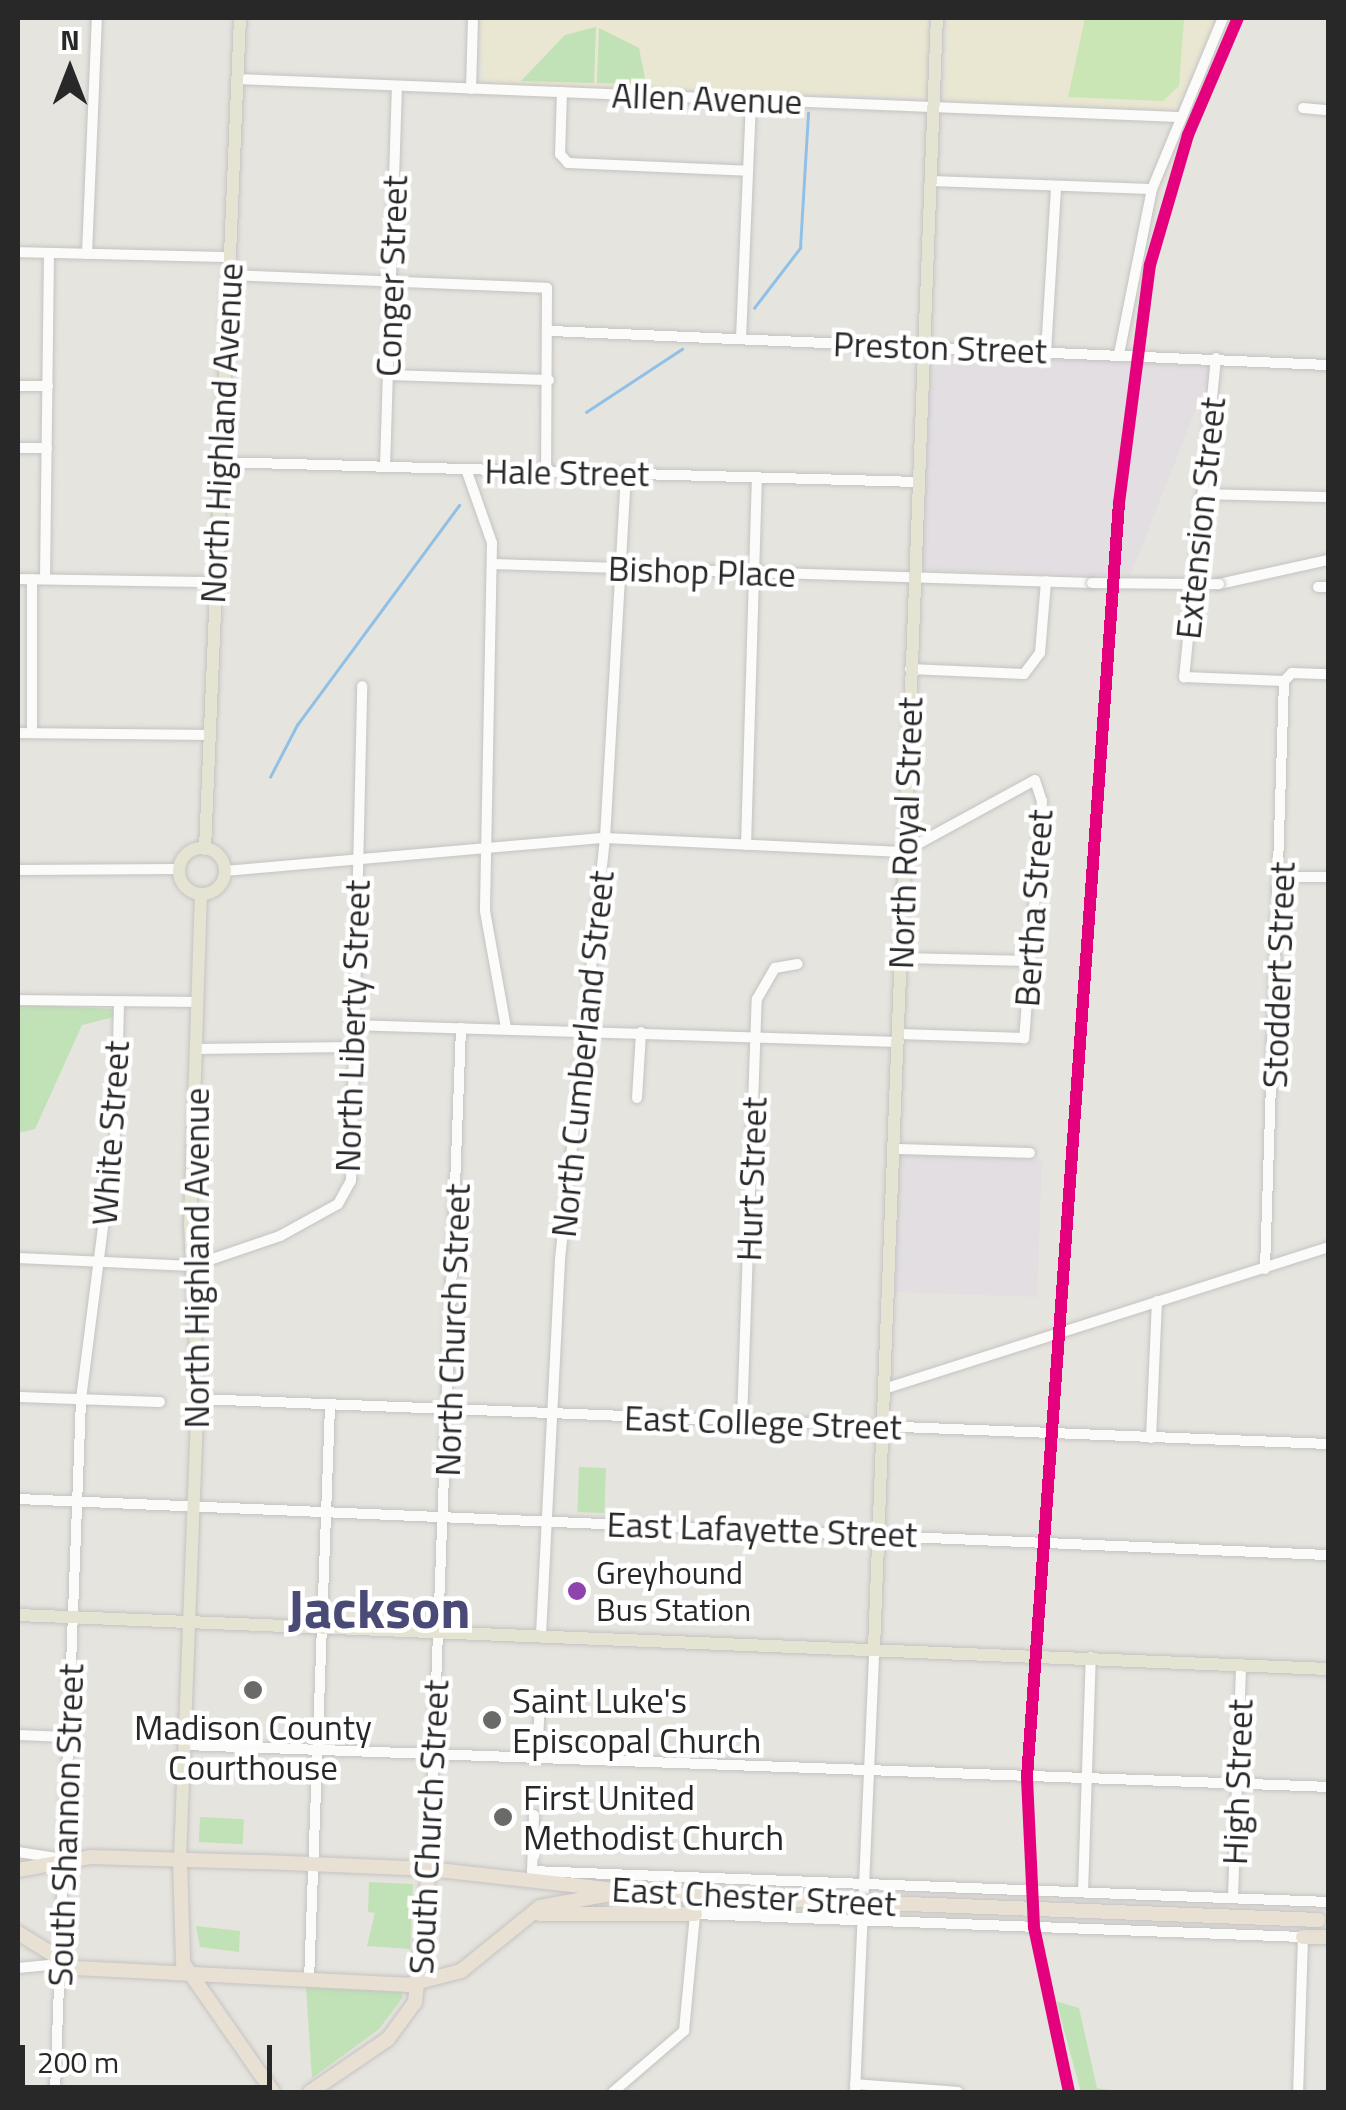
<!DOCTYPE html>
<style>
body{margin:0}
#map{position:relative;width:1346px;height:2110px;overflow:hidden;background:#e6e4de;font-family:"Titillium Web",sans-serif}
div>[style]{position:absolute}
.industrial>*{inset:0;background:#e2dee1;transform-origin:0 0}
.education>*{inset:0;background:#e9e6d2}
.green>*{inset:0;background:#c0e2b6;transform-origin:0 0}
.pitch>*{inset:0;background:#cae6b4}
.stream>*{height:2.5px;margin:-1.25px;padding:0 1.25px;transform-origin:1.25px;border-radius:1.25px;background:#91c0e7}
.roads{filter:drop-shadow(0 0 2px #c4c3c3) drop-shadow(0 0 2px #c4c3c3)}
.minor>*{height:10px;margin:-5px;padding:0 5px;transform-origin:5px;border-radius:5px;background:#fbfbfa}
.major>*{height:12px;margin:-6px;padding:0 6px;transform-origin:6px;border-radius:6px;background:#e5e4d3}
.major>.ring{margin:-6px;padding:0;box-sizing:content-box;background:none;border:12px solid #e5e4d3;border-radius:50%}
.highway>*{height:14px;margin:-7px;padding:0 7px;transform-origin:7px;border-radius:7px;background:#e8e0d2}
.bridges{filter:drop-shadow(0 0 2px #c4c3c3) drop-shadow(0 0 2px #c4c3c3)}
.minor-bridge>*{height:10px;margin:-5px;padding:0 5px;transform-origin:5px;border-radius:5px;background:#fbfbfa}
.highway-bridge>*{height:14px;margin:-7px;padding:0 7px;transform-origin:7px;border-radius:7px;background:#e8e0d2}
.rail-1>*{height:12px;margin:-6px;padding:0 6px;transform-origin:6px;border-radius:6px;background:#e5007d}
.dots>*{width:28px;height:28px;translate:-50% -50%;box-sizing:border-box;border:5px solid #fff;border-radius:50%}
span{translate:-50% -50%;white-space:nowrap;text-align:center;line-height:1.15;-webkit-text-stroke:9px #fff;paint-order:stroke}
.bus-label{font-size:32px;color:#282828}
.left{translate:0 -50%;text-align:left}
.street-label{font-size:35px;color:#282828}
.poi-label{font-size:35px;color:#282828}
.town-label{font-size:55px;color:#4a4a77;font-weight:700}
.frame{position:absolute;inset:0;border:20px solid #282828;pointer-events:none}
.north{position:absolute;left:20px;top:20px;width:100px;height:100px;-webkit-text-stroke:8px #fff;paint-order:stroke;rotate:0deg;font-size:28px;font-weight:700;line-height:40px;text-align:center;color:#282828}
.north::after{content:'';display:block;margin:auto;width:35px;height:45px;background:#282828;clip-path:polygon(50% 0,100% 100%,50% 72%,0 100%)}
.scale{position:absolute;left:20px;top:2045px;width:252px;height:45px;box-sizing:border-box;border:5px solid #282828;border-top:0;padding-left:12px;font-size:30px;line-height:35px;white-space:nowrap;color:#282828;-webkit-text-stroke:8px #fff;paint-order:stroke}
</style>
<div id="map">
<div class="industrial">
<div style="clip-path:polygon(930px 352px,1213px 366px,1130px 576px,921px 570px)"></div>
<div style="left:900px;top:1155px;width:142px;height:137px;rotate:2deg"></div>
</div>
<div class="education">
<div style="clip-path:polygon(479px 18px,930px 18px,927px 98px,484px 84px)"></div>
<div style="clip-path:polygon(947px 18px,1219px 18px,1177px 109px,1159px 112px,946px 101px)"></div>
</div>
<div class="green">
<div style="clip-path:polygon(596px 27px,594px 83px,521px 81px,565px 35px)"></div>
<div style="clip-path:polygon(599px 28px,639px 48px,646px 84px,597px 83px)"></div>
<div style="clip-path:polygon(18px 1004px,114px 1009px,114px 1017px,82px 1025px,35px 1129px,18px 1133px)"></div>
<div style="left:579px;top:1467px;width:27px;height:45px;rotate:2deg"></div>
<div style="left:200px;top:1817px;width:44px;height:25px;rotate:3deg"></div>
<div style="clip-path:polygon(369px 1882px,413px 1884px,410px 1949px,367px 1946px,375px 1913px,368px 1912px)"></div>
<div style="clip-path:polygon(196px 1926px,240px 1931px,239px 1952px,200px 1947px)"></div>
<div style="clip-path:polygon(306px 1987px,401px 1992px,403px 1997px,379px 2029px,312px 2078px)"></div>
<div style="clip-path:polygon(1056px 2001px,1079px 2008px,1097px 2088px,1122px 2092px,1081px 2092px)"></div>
</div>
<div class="pitch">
<div style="clip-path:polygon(1085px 18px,1184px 18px,1179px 86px,1163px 101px,1068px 97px)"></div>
</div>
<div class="stream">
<div style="left:754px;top:308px;width:76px;rotate:-52.5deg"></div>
<div style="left:800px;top:248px;width:135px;rotate:-86.6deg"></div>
<div style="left:586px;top:412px;width:115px;rotate:-33.3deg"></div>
<div style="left:270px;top:777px;width:59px;rotate:-62.6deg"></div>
<div style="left:297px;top:725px;width:273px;rotate:-53.6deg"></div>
</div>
<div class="roads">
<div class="minor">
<div style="left:237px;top:79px;width:942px;rotate:2.31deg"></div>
<div style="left:471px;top:89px;width:71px;rotate:-88.4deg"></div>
<div style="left:562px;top:92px;width:62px;rotate:91.8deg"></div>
<div style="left:560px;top:154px;width:12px;rotate:48deg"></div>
<div style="left:568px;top:163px;width:180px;rotate:2.5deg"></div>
<div style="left:1303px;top:108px;width:25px;rotate:5deg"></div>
<div style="left:930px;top:181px;width:222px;rotate:2.1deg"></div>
<div style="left:18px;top:252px;width:211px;rotate:1.4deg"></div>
<div style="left:87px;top:254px;width:236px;rotate:-87.6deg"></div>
<div style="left:228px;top:275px;width:319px;rotate:2.3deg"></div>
<div style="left:547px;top:288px;width:184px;rotate:90.3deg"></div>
<div style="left:551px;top:331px;width:778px;rotate:2.51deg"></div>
<div style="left:741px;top:339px;width:239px;rotate:-87.6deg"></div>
<div style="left:1046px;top:352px;width:164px;rotate:-86.5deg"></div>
<div style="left:1119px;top:354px;width:168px;rotate:-78.7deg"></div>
<div style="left:1152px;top:189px;width:185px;rotate:-67.5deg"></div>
<div style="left:1216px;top:358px;width:321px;rotate:95.7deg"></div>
<div style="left:1184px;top:677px;width:100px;rotate:2.3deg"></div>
<div style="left:1284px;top:681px;width:11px;rotate:-45deg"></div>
<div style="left:1292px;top:673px;width:36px;rotate:2deg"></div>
<div style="left:388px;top:375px;width:161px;rotate:1.8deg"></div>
<div style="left:18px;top:386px;width:30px"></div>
<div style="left:18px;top:448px;width:29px"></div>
<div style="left:219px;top:462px;width:697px;rotate:1.64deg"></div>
<div style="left:385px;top:466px;width:380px;rotate:-88.2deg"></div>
<div style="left:466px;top:469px;width:78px;rotate:70.6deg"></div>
<div style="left:492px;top:543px;width:368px;rotate:91.1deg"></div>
<div style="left:485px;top:911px;width:119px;rotate:79.8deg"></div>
<div style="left:1205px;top:494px;width:123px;rotate:1.4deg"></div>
<div style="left:492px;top:564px;width:600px;rotate:1.81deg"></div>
<div style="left:18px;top:579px;width:196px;rotate:0.9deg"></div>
<div style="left:45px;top:579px;width:326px;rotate:-89.3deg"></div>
<div style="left:1219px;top:584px;width:112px;rotate:-12.4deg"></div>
<div style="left:1318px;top:587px;width:10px"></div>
<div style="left:910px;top:669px;width:114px;rotate:2.5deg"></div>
<div style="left:1024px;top:674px;width:26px;rotate:-53deg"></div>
<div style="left:1040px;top:653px;width:72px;rotate:-85.2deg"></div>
<div style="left:18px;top:733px;width:190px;rotate:0.6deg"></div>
<div style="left:32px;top:733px;width:154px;rotate:-90deg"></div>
<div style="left:746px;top:845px;width:368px;rotate:-88.3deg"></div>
<div style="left:18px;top:870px;width:161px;rotate:-0.4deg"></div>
<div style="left:225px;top:871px;width:381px;rotate:-5deg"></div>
<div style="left:605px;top:838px;width:298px;rotate:2.7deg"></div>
<div style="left:903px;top:852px;width:150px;rotate:-28.6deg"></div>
<div style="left:1035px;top:780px;width:22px;rotate:72deg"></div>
<div style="left:1042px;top:801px;width:238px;rotate:94.3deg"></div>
<div style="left:1024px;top:1038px;width:125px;rotate:-178.2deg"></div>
<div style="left:1283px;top:877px;width:45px"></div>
<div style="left:902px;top:958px;width:126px;rotate:1.4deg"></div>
<div style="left:18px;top:1000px;width:179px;rotate:0.6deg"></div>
<div style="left:350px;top:1025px;width:549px;rotate:1.77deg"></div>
<div style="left:195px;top:1049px;width:155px;rotate:-0.7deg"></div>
<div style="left:637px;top:1098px;width:66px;rotate:-86.5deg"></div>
<div style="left:896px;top:1149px;width:134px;rotate:1.7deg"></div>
<div style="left:18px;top:1258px;width:174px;rotate:2.6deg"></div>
<div style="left:192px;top:1266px;width:93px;rotate:-18.8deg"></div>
<div style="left:280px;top:1236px;width:66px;rotate:-28.9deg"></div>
<div style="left:338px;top:1204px;width:26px;rotate:-61deg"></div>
<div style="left:351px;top:1181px;width:495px;rotate:-88.7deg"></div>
<div style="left:1265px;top:1269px;width:588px;rotate:-88.15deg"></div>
<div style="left:884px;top:1389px;width:466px;rotate:-17.7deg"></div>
<div style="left:18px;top:1397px;width:142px;rotate:2deg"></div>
<div style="left:198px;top:1399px;width:1131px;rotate:2.28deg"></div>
<div style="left:742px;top:1420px;width:421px;rotate:-88deg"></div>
<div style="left:757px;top:999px;width:36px;rotate:-60deg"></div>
<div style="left:775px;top:968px;width:23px;rotate:-10deg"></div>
<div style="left:1151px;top:1438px;width:137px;rotate:-87.5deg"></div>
<div style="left:18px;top:1499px;width:1311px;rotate:2.45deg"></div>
<div style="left:541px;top:1635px;width:376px;rotate:-87.1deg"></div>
<div style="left:560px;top:1259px;width:423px;rotate:-83.9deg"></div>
<div style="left:605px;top:838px;width:365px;rotate:-86.7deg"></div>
<div style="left:18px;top:1735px;width:49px;rotate:2.3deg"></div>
<div style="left:185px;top:1745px;width:1144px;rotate:2.1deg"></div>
<div style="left:537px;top:1758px;width:55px;rotate:-86.9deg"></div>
<div style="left:534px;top:1815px;width:56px;rotate:92deg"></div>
<div style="left:532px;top:1871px;width:797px;rotate:2.23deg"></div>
<div style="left:18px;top:1852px;width:47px;rotate:8.7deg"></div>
<div style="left:429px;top:1869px;width:842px;rotate:-87.82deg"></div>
<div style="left:1083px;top:1892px;width:235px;rotate:-88.1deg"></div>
<div style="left:1233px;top:1897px;width:231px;rotate:-88deg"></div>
<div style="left:18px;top:1968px;width:42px;rotate:-5.4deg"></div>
<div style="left:309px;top:1981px;width:576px;rotate:-87.91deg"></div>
<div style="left:855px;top:2084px;width:103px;rotate:4.4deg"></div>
<div style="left:55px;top:2092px;width:693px;rotate:-87.85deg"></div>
<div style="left:81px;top:1399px;width:274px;rotate:-82.7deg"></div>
<div style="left:116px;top:1127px;width:125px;rotate:-88.6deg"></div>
<div style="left:613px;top:2092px;width:94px;rotate:-40.7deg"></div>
<div style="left:684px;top:2031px;width:118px;rotate:-84.6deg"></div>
<div style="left:695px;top:1914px;width:608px;rotate:2.17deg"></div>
<div style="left:1303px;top:1937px;width:155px;rotate:91.8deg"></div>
<div style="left:855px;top:2092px;width:444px;rotate:-87.5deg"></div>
</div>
<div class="major">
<div class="ring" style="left:179px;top:848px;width:34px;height:34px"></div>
<div style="left:205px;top:849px;width:832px;rotate:-87.59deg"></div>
<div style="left:18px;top:1615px;width:1311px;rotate:2.36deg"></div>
<div style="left:874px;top:1648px;width:1631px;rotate:-87.79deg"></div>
<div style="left:180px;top:1859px;width:460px;rotate:-87.8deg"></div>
<div style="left:198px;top:1399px;width:175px;rotate:-92.6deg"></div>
<div style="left:190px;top:1224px;width:330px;rotate:-88.1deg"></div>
</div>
<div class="highway">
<div style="left:180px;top:1859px;width:104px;rotate:88.3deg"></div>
<div style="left:183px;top:1963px;width:157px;rotate:55.1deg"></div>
<div style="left:18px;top:1870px;width:73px;rotate:-10.2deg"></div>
<div style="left:90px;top:1857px;width:173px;rotate:1.7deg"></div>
<div style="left:263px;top:1862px;width:166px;rotate:2.4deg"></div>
<div style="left:429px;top:1869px;width:223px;rotate:6.4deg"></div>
<div style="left:540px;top:1914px;width:155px"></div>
<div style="left:18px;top:1933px;width:67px;rotate:31.6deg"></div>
<div style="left:75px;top:1968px;width:332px;rotate:2.9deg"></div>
<div style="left:407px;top:1985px;width:56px;rotate:-14.5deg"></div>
<div style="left:461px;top:1971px;width:102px;rotate:-39deg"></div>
<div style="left:540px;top:1907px;width:82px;rotate:-10.5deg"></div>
<div style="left:1303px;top:1937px;width:25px"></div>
<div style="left:310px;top:2092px;width:94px;rotate:-34.2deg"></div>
<div style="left:388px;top:2039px;width:46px;rotate:-53.9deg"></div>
<div style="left:415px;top:2002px;width:134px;rotate:-84deg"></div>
</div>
</div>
<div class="bridges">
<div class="minor-bridge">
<div style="left:1092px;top:583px;width:127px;rotate:0.5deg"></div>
</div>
<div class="highway-bridge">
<div style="left:651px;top:1894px;width:668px;rotate:2.23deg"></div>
</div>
</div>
<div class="rail-1">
<div style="left:1069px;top:2092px;width:169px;rotate:-102deg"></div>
<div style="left:1034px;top:1927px;width:150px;rotate:-92.7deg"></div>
<div style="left:1027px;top:1777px;width:1277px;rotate:-85.87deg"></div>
<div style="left:1119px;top:503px;width:240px;rotate:-82.6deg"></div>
<div style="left:1150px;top:265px;width:135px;rotate:-73.7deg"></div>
<div style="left:1188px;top:135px;width:127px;rotate:-66.9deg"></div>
</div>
<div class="dots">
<div style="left:577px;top:1591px;background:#8e44ad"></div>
<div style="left:253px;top:1690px;background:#6a6a68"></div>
<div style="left:492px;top:1720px;background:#6a6a68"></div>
<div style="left:503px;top:1817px;background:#6a6a68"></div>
</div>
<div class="bus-label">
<span class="left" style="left:596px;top:1591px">Greyhound<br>Bus Station</span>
</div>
<div class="street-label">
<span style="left:707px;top:98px;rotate:2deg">Allen Avenue</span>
<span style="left:391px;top:276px;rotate:-88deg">Conger Street</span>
<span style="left:940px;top:347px;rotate:2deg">Preston Street</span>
<span style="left:221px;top:433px;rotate:-87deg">North Highland Avenue</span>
<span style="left:567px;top:472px;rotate:1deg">Hale Street</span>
<span style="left:1200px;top:518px;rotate:-84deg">Extension Street</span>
<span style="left:702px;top:571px;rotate:2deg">Bishop Place</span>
<span style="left:905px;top:833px;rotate:-88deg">North Royal Street</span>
<span style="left:1033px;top:908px;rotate:-86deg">Bertha Street</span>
<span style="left:1278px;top:975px;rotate:-88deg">Stoddert Street</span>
<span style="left:352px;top:1026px;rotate:-88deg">North Liberty Street</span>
<span style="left:582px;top:1054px;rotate:-84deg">North Cumberland Street</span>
<span style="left:110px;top:1133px;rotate:-86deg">White Street</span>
<span style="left:751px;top:1179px;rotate:-88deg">Hurt Street</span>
<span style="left:196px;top:1258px;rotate:-90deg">North Highland Avenue</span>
<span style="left:452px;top:1330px;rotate:-88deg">North Church Street</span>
<span style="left:763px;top:1422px;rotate:2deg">East College Street</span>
<span style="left:762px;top:1529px;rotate:2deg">East Lafayette Street</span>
<span style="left:1237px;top:1782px;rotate:-88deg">High Street</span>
<span style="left:65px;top:1825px;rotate:-88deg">South Shannon Street</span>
<span style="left:428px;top:1827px;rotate:-87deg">South Church Street</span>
<span style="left:754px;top:1896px;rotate:3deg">East Chester Street</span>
</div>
<div class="poi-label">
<span class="left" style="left:512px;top:1720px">Saint Luke's<br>Episcopal Church</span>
<span style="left:253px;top:1747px">Madison County<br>Courthouse</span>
<span class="left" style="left:523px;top:1817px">First United<br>Methodist Church</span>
</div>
<div class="town-label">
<span style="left:379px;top:1608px">Jackson</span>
</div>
<div class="frame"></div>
<div class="north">N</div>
<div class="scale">200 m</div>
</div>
